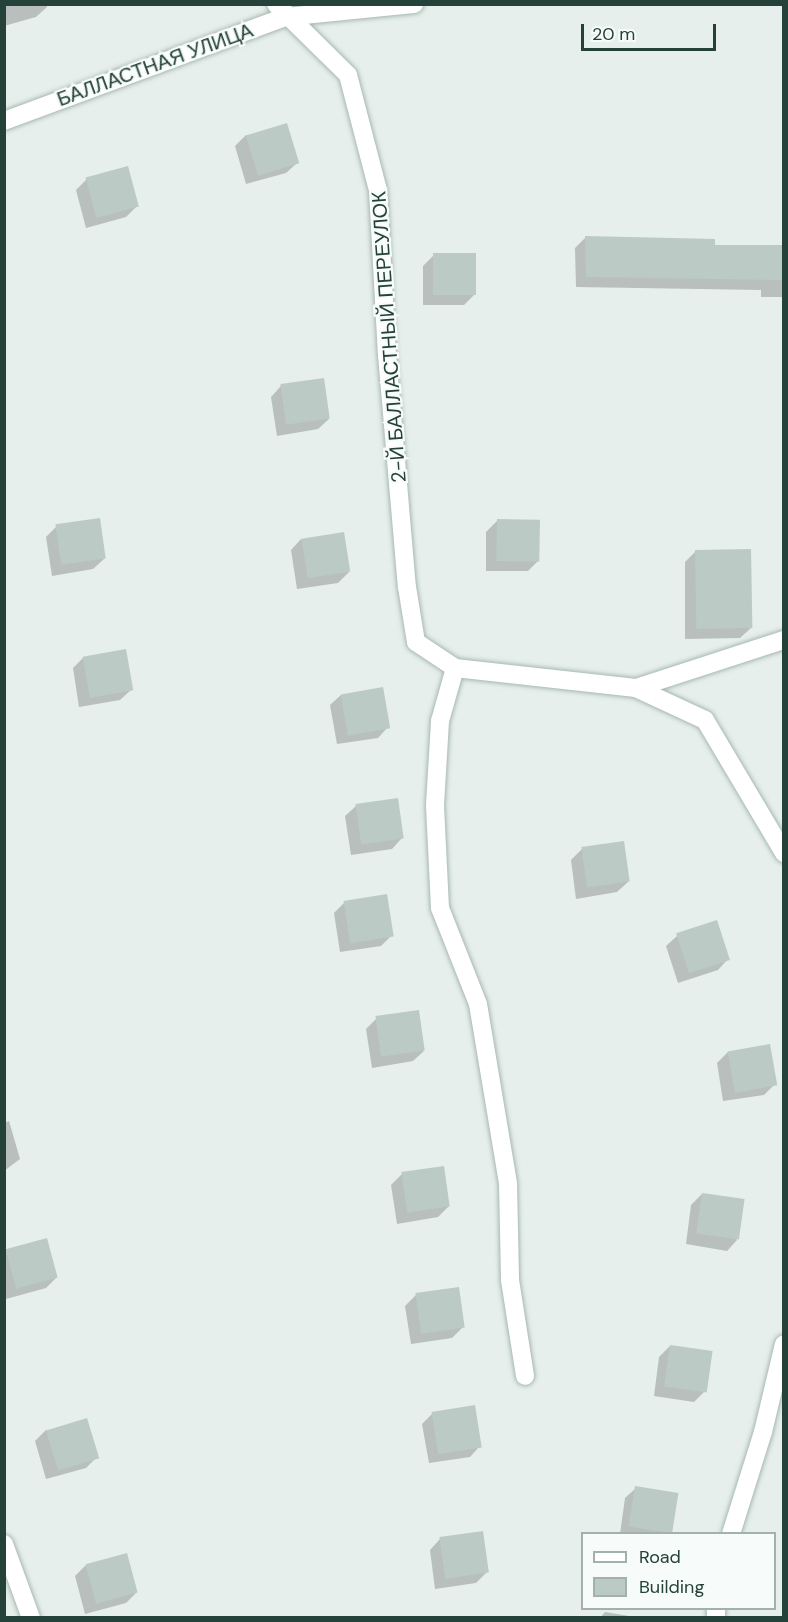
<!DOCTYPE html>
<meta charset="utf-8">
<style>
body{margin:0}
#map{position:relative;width:788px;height:1622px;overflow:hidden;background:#e6efeb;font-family:"DM Sans",sans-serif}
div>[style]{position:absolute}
.shadow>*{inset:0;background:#0003}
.building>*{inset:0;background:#bbcac4;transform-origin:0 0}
.roads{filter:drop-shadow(0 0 2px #a8b8b2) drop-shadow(0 0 2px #a8b8b2)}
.minor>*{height:18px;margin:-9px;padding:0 9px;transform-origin:9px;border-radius:9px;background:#fff}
span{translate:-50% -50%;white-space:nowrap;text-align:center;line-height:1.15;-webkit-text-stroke:4.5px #f7fbf9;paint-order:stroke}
.street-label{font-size:20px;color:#24423a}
.frame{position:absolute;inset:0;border:6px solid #24423a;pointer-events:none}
.legend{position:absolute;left:581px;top:1532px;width:195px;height:78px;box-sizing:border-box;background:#f7fbf9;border:2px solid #a3b1ad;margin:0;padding:8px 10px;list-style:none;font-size:18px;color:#24423a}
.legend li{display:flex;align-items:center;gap:12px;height:30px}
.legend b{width:30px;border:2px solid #a3b1ad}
.scale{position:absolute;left:581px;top:24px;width:135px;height:27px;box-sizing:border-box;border:3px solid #24423a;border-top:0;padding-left:8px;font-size:18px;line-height:21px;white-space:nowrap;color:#24423a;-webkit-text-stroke:4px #f7fbf9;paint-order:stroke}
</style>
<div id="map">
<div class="shadow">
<div style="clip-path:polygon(4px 4px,46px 4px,47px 7px,36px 17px,4px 26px)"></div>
<div style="clip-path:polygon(246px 135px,297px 163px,286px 173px,246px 184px,235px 146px)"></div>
<div style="clip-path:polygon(87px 179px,137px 206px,126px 217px,86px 228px,76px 190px)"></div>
<div style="clip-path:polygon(586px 237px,714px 247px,784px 246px,784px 297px,761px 297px,761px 290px,576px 287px,575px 248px)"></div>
<div style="clip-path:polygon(434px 255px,475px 294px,464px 305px,423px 305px,423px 266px)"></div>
<div style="clip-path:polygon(281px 386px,329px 419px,318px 429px,277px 436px,271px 397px)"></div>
<div style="clip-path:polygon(497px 521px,539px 560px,528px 571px,486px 571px,486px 532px)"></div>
<div style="clip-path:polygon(57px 526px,104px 559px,93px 569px,52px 576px,46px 537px)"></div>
<div style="clip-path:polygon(301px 539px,349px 572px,338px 583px,297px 589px,291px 550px)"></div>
<div style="clip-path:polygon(696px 551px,751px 628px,740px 638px,685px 639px,685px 562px)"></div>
<div style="clip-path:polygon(84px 657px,131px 690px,120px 700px,79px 707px,73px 668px)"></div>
<div style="clip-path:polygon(341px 695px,388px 727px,378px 738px,337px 744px,330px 705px)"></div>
<div style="clip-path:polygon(356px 806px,402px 838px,392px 849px,351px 855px,345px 816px)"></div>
<div style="clip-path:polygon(582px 849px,628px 882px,617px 892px,576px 899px,571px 860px)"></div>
<div style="clip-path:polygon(345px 902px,392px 935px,381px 946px,340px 952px,334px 913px)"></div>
<div style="clip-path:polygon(677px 936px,728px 959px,718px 970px,678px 983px,666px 946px)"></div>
<div style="clip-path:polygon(377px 1018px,424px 1051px,413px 1061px,372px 1068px,366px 1029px)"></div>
<div style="clip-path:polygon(728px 1052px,775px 1084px,764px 1095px,723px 1101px,717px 1063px)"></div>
<div style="clip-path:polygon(9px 1121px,20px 1159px,4px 1171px,4px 1123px)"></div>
<div style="clip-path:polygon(402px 1174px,449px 1206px,438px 1217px,397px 1224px,391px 1185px)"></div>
<div style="clip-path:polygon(702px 1194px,737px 1240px,727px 1251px,686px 1244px,691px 1205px)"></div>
<div style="clip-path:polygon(6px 1250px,57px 1277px,46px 1288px,6px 1299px)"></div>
<div style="clip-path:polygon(416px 1295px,463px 1327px,452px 1338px,411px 1344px,405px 1306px)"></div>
<div style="clip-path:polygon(670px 1346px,705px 1391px,694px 1402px,654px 1396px,659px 1357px)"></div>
<div style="clip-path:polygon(433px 1413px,480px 1446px,470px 1457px,429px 1463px,422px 1424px)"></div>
<div style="clip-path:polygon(46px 1430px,97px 1457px,86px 1468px,46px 1479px,35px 1441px)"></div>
<div style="clip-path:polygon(636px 1488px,676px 1494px,671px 1533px,620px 1534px,625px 1498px)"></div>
<div style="clip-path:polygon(440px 1539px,487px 1572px,476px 1583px,435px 1589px,430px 1550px)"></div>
<div style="clip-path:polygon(126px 1555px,136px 1593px,126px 1603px,85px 1614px,75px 1576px,85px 1566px)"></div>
<div style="clip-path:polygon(605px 1612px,641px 1618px,600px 1618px)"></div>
</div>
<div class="building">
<div style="left:287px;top:123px;width:42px;height:43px;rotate:73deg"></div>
<div style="left:128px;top:166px;width:42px;height:44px;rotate:75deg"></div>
<div style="clip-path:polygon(585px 236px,715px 239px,715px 245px,783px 245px,783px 280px,586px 277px)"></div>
<div style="left:476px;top:253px;width:42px;height:43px;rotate:90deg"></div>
<div style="left:324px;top:378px;width:41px;height:44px;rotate:82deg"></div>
<div style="left:100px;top:518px;width:41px;height:45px;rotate:82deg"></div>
<div style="left:497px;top:519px;width:43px;height:42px;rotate:1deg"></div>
<div style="left:344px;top:532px;width:40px;height:43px;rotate:81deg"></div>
<div style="left:751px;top:549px;width:79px;height:56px;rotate:89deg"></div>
<div style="left:126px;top:649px;width:42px;height:44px;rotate:80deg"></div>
<div style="left:383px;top:687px;width:42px;height:43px;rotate:80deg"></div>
<div style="left:398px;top:798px;width:41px;height:43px;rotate:82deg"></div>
<div style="left:624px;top:841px;width:41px;height:43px;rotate:82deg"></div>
<div style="left:387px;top:894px;width:43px;height:44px;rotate:81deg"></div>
<div style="left:717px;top:920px;width:42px;height:43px;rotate:72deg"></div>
<div style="left:419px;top:1010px;width:41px;height:44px;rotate:82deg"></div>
<div style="left:770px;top:1044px;width:42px;height:43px;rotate:80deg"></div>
<div style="left:444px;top:1166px;width:41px;height:43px;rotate:82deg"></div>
<div style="left:702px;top:1193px;width:43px;height:41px;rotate:8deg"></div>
<div style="left:47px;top:1238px;width:41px;height:43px;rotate:75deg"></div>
<div style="left:459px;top:1287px;width:41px;height:44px;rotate:82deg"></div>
<div style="left:670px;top:1345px;width:43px;height:42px;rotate:8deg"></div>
<div style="left:475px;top:1405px;width:43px;height:44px;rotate:81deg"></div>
<div style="left:87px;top:1418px;width:42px;height:43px;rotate:73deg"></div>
<div style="left:635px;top:1486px;width:44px;height:41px;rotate:9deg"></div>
<div style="left:483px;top:1531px;width:42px;height:44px;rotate:82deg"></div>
<div style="left:127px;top:1553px;width:41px;height:43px;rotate:75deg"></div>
</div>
<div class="roads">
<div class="minor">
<div style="left:276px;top:4px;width:101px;rotate:44.6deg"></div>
<div style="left:348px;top:75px;width:119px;rotate:75.4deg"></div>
<div style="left:378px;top:190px;width:165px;rotate:86.9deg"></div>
<div style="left:387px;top:355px;width:233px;rotate:85.1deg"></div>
<div style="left:407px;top:587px;width:56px;rotate:80.7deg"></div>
<div style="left:416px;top:642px;width:47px;rotate:33.7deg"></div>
<div style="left:455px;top:668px;width:55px;rotate:105.8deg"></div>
<div style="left:440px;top:721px;width:85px;rotate:93.4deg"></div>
<div style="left:435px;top:806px;width:102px;rotate:87.2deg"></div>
<div style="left:440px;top:908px;width:103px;rotate:68.4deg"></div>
<div style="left:478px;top:1004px;width:181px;rotate:80.5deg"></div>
<div style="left:508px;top:1183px;width:97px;rotate:88.8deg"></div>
<div style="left:510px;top:1280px;width:97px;rotate:81.1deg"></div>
<div style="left:4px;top:121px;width:300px;rotate:-20.3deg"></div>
<div style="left:285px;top:17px;width:130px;rotate:-5.8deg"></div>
<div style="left:455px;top:668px;width:182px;rotate:6.3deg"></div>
<div style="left:636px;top:688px;width:76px;rotate:24.9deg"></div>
<div style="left:705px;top:720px;width:155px;rotate:59.3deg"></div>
<div style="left:636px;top:688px;width:156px;rotate:-18deg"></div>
<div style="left:731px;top:1534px;width:107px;rotate:-72.6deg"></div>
<div style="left:763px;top:1432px;width:90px;rotate:-76.6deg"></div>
<div style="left:4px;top:1544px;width:79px;rotate:70deg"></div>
<div style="left:716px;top:1618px;width:10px;rotate:-90deg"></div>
</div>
</div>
<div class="street-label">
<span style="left:155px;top:65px;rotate:-20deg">БАЛЛАСТНАЯ УЛИЦА</span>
<span style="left:389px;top:337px;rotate:-94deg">2-Й БАЛЛАСТНЫЙ ПЕРЕУЛОК</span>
</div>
<div class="frame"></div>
<ul class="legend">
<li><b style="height:8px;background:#fff"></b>Road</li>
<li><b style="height:16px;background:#bbcac4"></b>Building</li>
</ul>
<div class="scale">20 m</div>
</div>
